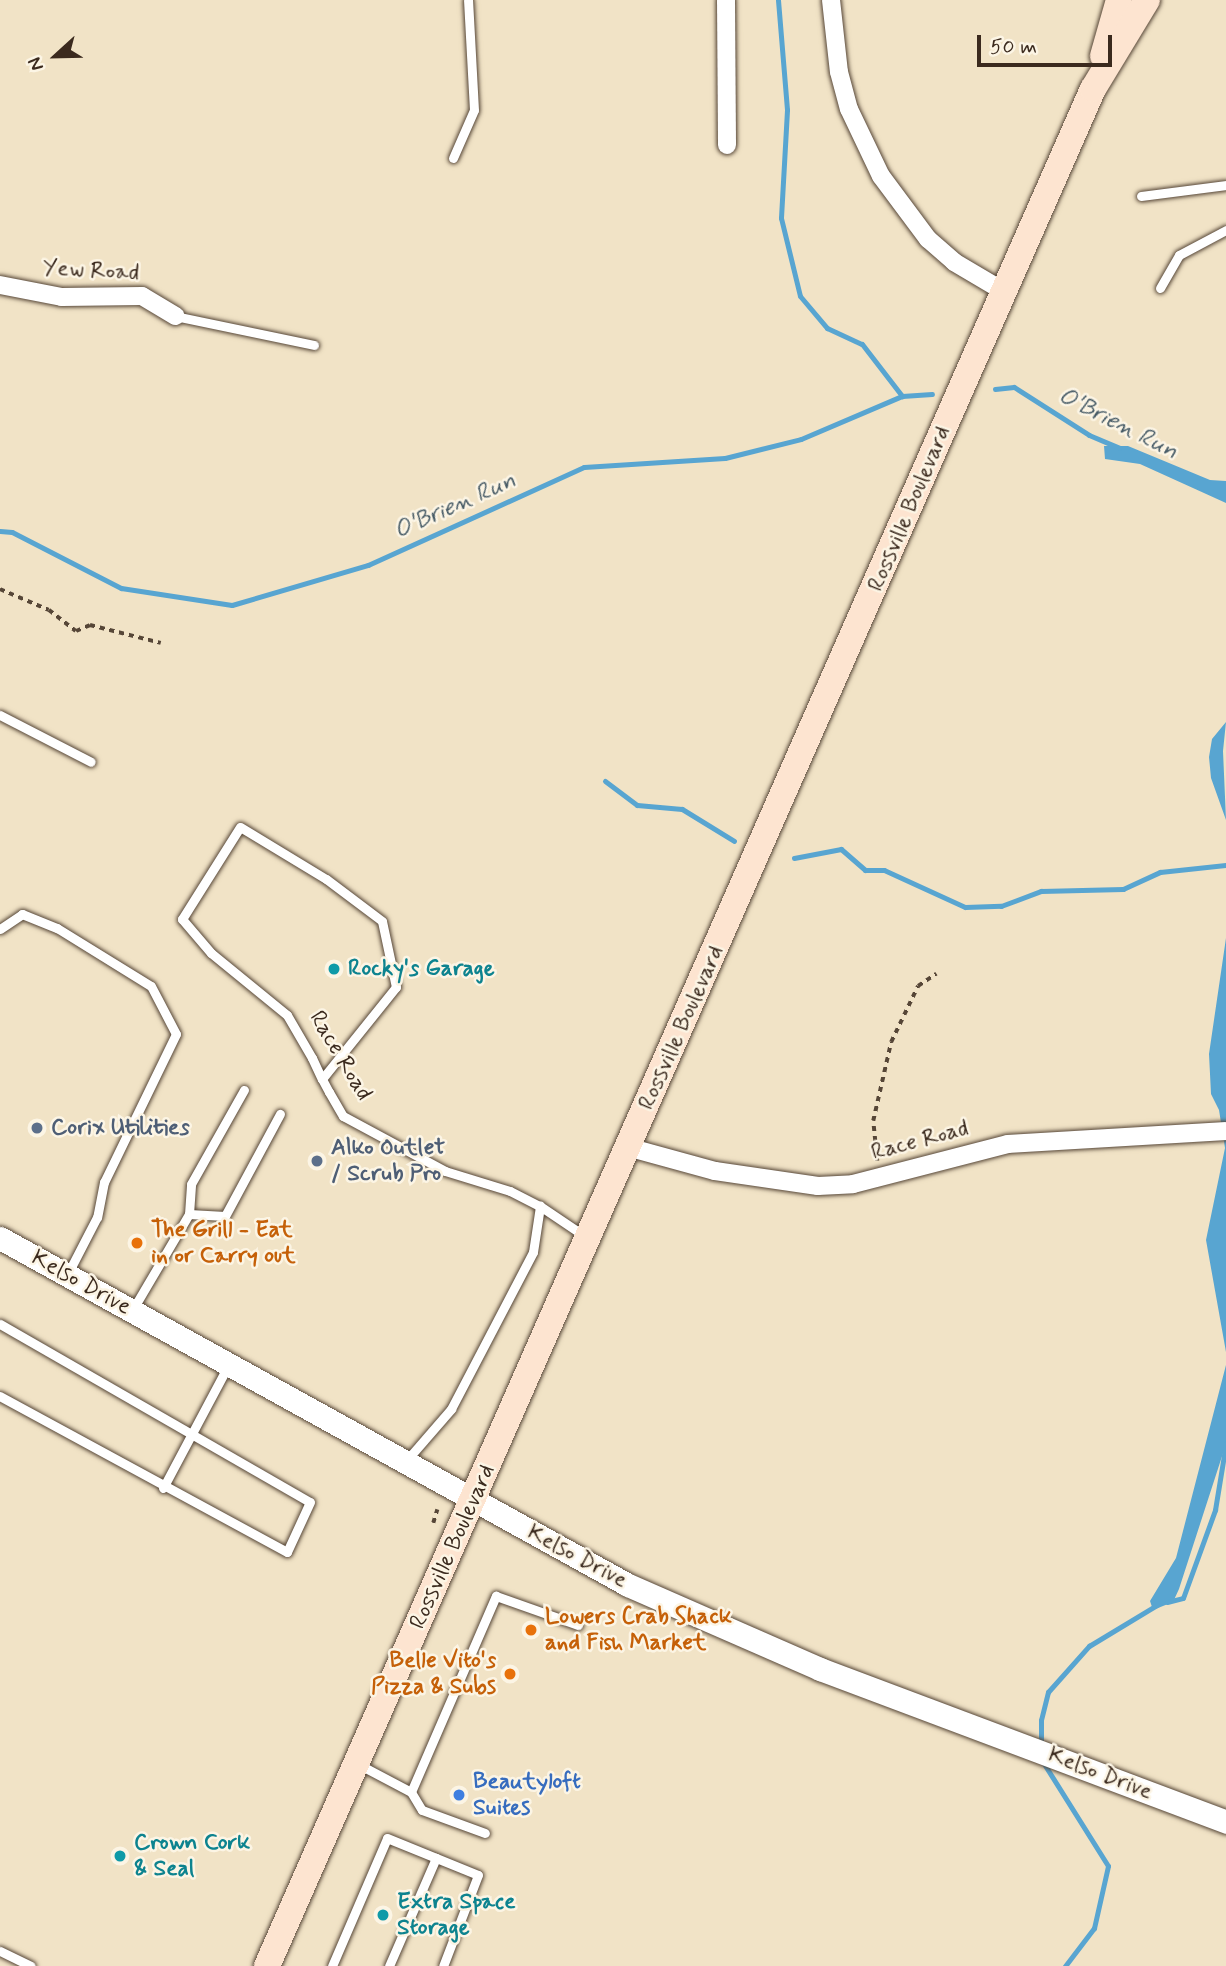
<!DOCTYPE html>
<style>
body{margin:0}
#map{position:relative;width:1226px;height:1966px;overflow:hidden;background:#f1e3c6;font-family:Mynerve,sans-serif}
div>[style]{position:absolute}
.water>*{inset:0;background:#58a5d1}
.stream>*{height:5px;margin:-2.5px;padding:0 2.5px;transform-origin:2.5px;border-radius:2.5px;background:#58a5d1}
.path>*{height:3.5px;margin-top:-1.75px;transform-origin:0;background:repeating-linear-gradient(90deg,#564637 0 5px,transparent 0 10px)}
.roads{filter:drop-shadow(0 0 2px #564637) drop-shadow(0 0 2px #564637)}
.service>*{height:9px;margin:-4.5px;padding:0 4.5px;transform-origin:4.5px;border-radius:4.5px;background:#fff}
.minor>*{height:18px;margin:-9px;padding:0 9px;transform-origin:9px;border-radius:9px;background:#fff}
.tertiary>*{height:23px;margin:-11.5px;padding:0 11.5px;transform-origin:11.5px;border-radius:11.5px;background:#fff}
.secondary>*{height:26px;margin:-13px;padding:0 13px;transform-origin:13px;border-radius:13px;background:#fde4d0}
.dots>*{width:19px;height:19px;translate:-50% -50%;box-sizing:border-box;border:4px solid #fcf5e5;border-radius:50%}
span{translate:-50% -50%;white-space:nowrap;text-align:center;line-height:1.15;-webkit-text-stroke:5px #fcf5e5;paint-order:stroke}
.street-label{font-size:23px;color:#3b2a1e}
.culture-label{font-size:23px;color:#0d838f;font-weight:700}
.left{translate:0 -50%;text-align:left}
.service-label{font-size:23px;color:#4e5e75;font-weight:700}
.food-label{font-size:23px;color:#c56008;font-weight:700}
.right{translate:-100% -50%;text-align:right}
.shop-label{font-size:23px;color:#366cbe;font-weight:700}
.water-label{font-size:24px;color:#475b66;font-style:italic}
.north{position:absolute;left:21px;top:21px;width:70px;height:70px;-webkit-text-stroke:5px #fcf5e5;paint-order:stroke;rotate:248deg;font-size:19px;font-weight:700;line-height:28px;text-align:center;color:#3b2a1e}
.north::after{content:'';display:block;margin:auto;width:24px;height:32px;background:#3b2a1e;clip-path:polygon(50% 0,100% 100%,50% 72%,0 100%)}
.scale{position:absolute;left:977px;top:35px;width:135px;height:32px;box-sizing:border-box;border:4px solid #3b2a1e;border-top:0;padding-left:9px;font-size:21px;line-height:24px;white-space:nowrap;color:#3b2a1e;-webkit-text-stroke:5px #fcf5e5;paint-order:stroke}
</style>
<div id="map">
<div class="water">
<div style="clip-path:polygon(1104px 446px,1128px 446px,1210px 480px,1226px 481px,1226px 503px,1140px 464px,1105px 459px)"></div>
<div style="clip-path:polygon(1226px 722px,1223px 751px,1226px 820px,1211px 778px,1209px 757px,1212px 739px)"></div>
<div style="clip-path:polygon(1226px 938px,1226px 1352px,1206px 1240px,1225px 1148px,1219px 1110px,1211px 1094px,1209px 1054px)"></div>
<div style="clip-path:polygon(1226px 1365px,1226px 1444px,1179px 1589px,1173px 1602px,1153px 1610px,1150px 1601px,1176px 1558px)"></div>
</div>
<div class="stream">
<div style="left:778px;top:0;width:110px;rotate:85.3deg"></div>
<div style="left:787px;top:110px;width:108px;rotate:93.2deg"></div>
<div style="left:781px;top:218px;width:80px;rotate:76.3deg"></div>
<div style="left:800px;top:296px;width:42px;rotate:49.8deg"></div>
<div style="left:827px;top:328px;width:38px;rotate:25deg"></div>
<div style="left:862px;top:344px;width:66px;rotate:52.4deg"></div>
<div style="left:995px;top:389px;width:19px;rotate:-6deg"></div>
<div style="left:1014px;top:387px;width:89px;rotate:32.6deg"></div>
<div style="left:1089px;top:435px;width:33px;rotate:23deg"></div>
<div style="left:0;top:531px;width:12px;rotate:5deg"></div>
<div style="left:12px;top:532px;width:123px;rotate:27.2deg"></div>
<div style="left:121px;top:588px;width:112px;rotate:8.7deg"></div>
<div style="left:232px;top:605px;width:142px;rotate:-16.4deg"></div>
<div style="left:368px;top:565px;width:237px;rotate:-24.4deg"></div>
<div style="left:584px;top:467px;width:141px;rotate:-3.7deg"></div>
<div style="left:725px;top:458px;width:78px;rotate:-14deg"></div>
<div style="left:801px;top:439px;width:110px;rotate:-23.1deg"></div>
<div style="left:902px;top:396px;width:30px;rotate:-4deg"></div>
<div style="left:605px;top:781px;width:40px;rotate:37deg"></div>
<div style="left:637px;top:805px;width:45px;rotate:5.1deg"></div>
<div style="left:682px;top:809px;width:61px;rotate:31.6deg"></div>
<div style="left:794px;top:858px;width:48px;rotate:-10.8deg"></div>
<div style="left:841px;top:849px;width:32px;rotate:41deg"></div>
<div style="left:865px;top:870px;width:19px"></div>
<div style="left:884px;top:870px;width:89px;rotate:24.6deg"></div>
<div style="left:965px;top:907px;width:36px;rotate:-2deg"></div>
<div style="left:1001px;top:906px;width:43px;rotate:-20.6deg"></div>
<div style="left:1041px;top:891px;width:82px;rotate:-1.4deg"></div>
<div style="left:1123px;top:889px;width:41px;rotate:-24.7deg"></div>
<div style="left:1160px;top:872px;width:66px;rotate:-6.1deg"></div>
<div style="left:1167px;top:1602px;width:16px;rotate:-14deg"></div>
<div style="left:1183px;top:1598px;width:94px;rotate:-70deg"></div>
<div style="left:1215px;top:1510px;width:68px;rotate:-80.7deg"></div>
<div style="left:1041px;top:1746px;width:26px;rotate:-90deg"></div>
<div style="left:1041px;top:1720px;width:29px;rotate:-76deg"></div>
<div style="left:1048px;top:1692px;width:62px;rotate:-48.3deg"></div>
<div style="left:1089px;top:1646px;width:79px;rotate:-31.1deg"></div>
<div style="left:1041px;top:1759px;width:126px;rotate:57.9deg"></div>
<div style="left:1108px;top:1866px;width:64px;rotate:102.7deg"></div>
<div style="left:1094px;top:1928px;width:48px;rotate:127.3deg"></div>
</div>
<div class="path">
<div style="left:0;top:589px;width:53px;rotate:23.2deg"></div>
<div style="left:49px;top:610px;width:34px;rotate:38deg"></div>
<div style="left:76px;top:631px;width:15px;rotate:-23deg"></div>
<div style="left:90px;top:625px;width:73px;rotate:14.2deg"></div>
<div style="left:877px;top:1161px;width:40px;rotate:-95.7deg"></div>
<div style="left:873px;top:1121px;width:81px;rotate:-77.2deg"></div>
<div style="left:891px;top:1042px;width:62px;rotate:-64.3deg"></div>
<div style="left:918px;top:986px;width:22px;rotate:-34deg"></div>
<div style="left:433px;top:1523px;width:14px;rotate:-73deg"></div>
</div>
<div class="roads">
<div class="service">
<div style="left:453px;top:158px;width:52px;rotate:-66.4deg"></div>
<div style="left:474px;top:110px;width:110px;rotate:-93.1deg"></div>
<div style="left:1141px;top:196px;width:86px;rotate:-7.4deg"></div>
<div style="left:1160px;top:288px;width:38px;rotate:-60deg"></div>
<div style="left:1179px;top:255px;width:53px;rotate:-28deg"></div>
<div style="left:175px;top:316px;width:142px;rotate:11.8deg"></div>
<div style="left:0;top:715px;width:102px;rotate:27.3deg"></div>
<div style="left:0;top:929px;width:27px;rotate:-34deg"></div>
<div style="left:22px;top:914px;width:38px;rotate:22deg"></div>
<div style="left:57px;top:928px;width:110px;rotate:31.7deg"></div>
<div style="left:151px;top:986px;width:54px;rotate:62.5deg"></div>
<div style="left:176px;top:1034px;width:165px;rotate:115.9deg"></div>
<div style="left:104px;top:1182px;width:36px;rotate:101deg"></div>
<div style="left:97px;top:1217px;width:65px;rotate:117.3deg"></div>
<div style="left:322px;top:1079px;width:118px;rotate:-51.2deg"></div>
<div style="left:396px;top:987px;width:67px;rotate:-102deg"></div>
<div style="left:382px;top:921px;width:70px;rotate:-143.1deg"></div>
<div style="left:326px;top:879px;width:100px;rotate:-148.8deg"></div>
<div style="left:240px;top:827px;width:109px;rotate:122.2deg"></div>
<div style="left:182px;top:919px;width:45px;rotate:49.5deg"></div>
<div style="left:211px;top:953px;width:98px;rotate:39.2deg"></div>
<div style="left:287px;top:1015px;width:50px;rotate:59.8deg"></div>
<div style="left:312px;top:1058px;width:23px;rotate:65deg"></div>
<div style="left:322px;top:1079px;width:15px;rotate:62deg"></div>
<div style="left:329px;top:1092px;width:28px;rotate:60deg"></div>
<div style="left:343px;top:1116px;width:116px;rotate:28.3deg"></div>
<div style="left:445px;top:1171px;width:68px;rotate:17.1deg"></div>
<div style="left:510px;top:1191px;width:34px;rotate:27deg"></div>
<div style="left:540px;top:1206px;width:55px;rotate:34deg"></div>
<div style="left:189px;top:1214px;width:36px;rotate:3deg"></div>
<div style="left:225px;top:1216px;width:116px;rotate:-61.7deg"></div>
<div style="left:133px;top:1309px;width:110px;rotate:-59.5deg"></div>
<div style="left:189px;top:1214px;width:30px;rotate:-86deg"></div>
<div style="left:191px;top:1184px;width:108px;rotate:-60.6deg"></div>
<div style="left:0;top:1324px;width:357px;rotate:29.9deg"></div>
<div style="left:310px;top:1502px;width:55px;rotate:114.7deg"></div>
<div style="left:287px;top:1552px;width:327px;rotate:-151.5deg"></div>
<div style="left:406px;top:1461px;width:69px;rotate:-49.1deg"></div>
<div style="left:451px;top:1409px;width:177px;rotate:-62.4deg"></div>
<div style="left:533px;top:1252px;width:47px;rotate:-81.3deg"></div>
<div style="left:163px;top:1488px;width:138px;rotate:-62deg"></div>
<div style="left:358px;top:1764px;width:60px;rotate:27.8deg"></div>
<div style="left:411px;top:1792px;width:214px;rotate:-66.6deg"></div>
<div style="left:496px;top:1596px;width:87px;rotate:19.5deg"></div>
<div style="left:411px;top:1792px;width:21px;rotate:59deg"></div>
<div style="left:422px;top:1810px;width:67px;rotate:20.1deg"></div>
<div style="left:0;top:1951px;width:34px;rotate:26deg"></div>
<div style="left:332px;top:1966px;width:139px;rotate:-66.7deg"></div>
<div style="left:387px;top:1838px;width:98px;rotate:22.1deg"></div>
<div style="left:478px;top:1875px;width:97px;rotate:111deg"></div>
<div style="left:389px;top:1966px;width:118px;rotate:-66.5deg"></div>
</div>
<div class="minor">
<div style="left:726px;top:0;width:145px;rotate:89.6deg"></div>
<div style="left:831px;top:0;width:72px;rotate:83.7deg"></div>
<div style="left:839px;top:72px;width:38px;rotate:75deg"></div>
<div style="left:849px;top:109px;width:74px;rotate:64.5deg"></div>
<div style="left:881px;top:176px;width:79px;rotate:53.3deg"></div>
<div style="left:928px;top:239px;width:35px;rotate:41deg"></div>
<div style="left:954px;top:262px;width:57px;rotate:30.6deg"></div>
<div style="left:0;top:285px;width:63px;rotate:11deg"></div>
<div style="left:62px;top:297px;width:80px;rotate:-0.7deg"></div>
<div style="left:142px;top:296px;width:39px;rotate:31deg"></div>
<div style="left:631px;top:1148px;width:87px;rotate:15.3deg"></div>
<div style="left:715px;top:1171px;width:104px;rotate:8.3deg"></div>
<div style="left:818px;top:1186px;width:35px;rotate:-3deg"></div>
<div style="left:853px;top:1184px;width:160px;rotate:-14.5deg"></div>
<div style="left:1008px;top:1144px;width:218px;rotate:-3.4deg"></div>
</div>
<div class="tertiary">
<div style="left:0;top:1238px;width:717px;rotate:28.92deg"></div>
<div style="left:628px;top:1585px;width:210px;rotate:23.6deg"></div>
<div style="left:820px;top:1669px;width:434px;rotate:20.6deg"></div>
</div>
<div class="secondary">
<div style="left:1103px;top:56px;width:58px;rotate:-74.1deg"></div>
<div style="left:267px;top:1966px;width:2051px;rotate:-66.25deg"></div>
<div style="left:1093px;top:89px;width:104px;rotate:-58.8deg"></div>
</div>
</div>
<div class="dots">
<div style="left:334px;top:969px;background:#0f9aa8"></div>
<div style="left:37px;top:1128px;background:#5c6f8a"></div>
<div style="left:317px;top:1161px;background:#5c6f8a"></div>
<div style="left:137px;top:1243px;background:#e8710a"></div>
<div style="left:531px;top:1630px;background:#e8710a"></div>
<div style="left:510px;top:1674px;background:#e8710a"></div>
<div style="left:459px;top:1795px;background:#3f7fe0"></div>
<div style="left:120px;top:1856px;background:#0f9aa8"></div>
<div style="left:383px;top:1915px;background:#0f9aa8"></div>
</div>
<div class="street-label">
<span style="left:91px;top:271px;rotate:3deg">Yew Road</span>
<span style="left:910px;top:509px;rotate:-67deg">Rossville Boulevard</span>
<span style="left:682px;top:1028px;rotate:-66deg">Rossville Boulevard</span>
<span style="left:340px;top:1056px;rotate:59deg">Race Road</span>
<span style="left:920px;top:1141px;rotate:-15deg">Race Road</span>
<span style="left:81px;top:1283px;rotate:29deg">Kelso Drive</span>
<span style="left:453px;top:1547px;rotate:-66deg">Rossville Boulevard</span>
<span style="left:577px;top:1557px;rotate:28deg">Kelso Drive</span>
<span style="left:1100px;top:1774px;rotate:21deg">Kelso Drive</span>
</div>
<div class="culture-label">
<span class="left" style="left:348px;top:969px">Rocky's Garage</span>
<span class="left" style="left:134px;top:1856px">Crown Cork<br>&amp; Seal</span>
<span class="left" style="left:397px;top:1915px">Extra Space<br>Storage</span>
</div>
<div class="service-label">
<span class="left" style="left:51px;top:1128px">Corix Utilities</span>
<span class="left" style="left:331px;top:1161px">Alko Outlet<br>/ Scrub Pro</span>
</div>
<div class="food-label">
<span class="left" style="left:151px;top:1243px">The Grill - Eat<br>in or Carry out</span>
<span class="left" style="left:545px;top:1630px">Lowers Crab Shack<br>and Fish Market</span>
<span class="right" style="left:496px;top:1674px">Belle Vito's<br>Pizza &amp; Subs</span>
</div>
<div class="shop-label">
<span class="left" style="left:473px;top:1795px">Beautyloft<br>Suites</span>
</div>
<div class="water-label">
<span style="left:1118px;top:424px;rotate:27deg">O'Brien Run</span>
<span style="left:455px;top:506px;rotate:-24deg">O'Brien Run</span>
</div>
<div class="north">N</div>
<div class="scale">50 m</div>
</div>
